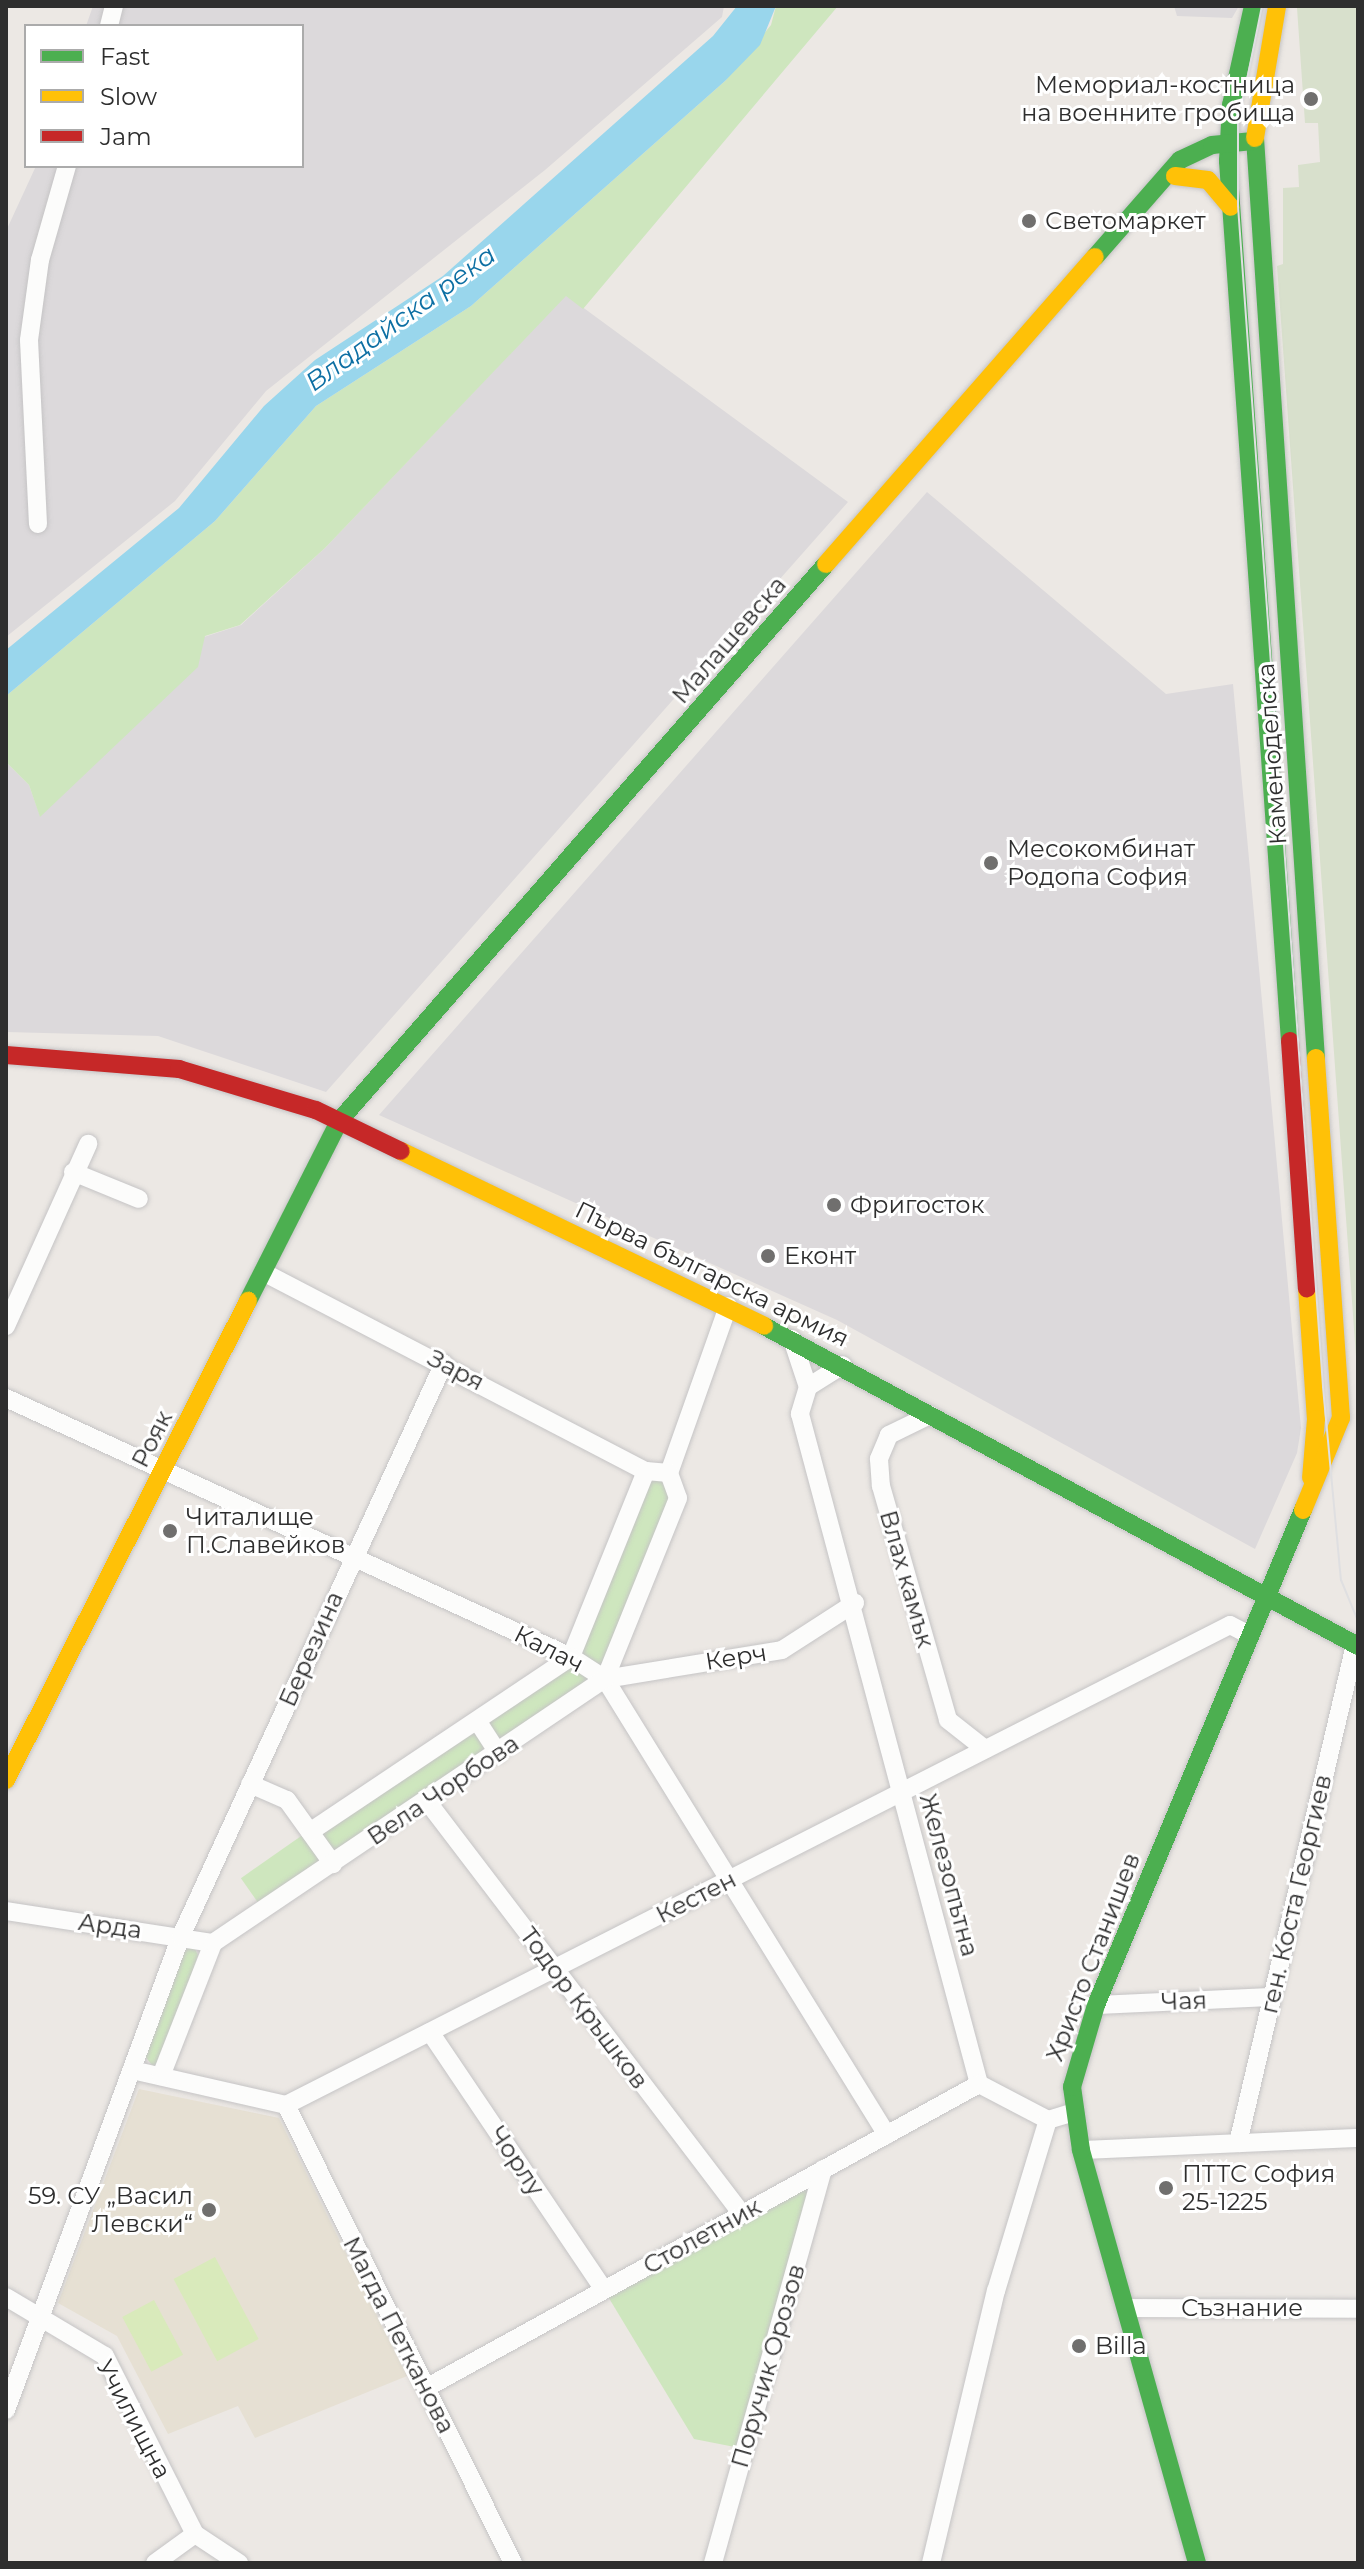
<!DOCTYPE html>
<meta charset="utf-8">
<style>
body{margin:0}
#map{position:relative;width:1364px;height:2569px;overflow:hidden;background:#ece8e4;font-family:Montserrat,sans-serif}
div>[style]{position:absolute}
.industrial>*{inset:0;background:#dcd9db}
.education>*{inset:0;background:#e6e0d3}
.green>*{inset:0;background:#cee6be;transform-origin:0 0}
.cemetery>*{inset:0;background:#d8e0cc}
.pitch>*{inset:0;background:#d9eabb;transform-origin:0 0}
.water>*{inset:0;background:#99d6ec}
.roads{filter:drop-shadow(0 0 2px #c5c4c5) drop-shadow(0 0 2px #c5c4c5)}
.street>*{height:18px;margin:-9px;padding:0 9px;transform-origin:9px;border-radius:9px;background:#fcfcfb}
.fast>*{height:18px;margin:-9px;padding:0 9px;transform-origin:9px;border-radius:9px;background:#4caf50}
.slow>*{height:18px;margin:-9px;padding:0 9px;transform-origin:9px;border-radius:9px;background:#ffc107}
.jam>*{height:18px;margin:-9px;padding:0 9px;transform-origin:9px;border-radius:9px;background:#c62828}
.tram>*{height:2px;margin:-1px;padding:0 1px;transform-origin:1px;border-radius:1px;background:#dfdfe1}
.dots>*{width:22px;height:22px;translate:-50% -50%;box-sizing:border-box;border:4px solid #fff;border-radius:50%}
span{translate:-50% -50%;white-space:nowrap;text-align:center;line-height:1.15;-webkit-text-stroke:6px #fff;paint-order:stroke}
.poi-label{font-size:24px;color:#2e2e2e}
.right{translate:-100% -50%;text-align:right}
.left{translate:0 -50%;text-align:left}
.street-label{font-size:24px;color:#2e2e2e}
.water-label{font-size:26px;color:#0d6fa3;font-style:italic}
.frame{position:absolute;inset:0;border:8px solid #2e2e2e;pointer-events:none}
.legend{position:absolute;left:24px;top:24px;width:280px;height:144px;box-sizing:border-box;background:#fff;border:2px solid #ababab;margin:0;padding:10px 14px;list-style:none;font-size:24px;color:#2e2e2e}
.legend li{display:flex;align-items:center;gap:16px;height:40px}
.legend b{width:40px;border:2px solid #ababab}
</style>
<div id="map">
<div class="industrial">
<div style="clip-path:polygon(93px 6px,724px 6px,722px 17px,545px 170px,266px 391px,175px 501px,6px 637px,6px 231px,36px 166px,302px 166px,302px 26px,86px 26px)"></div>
<div style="clip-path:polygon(1174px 6px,1239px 6px,1232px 18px,1177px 16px)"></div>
<div style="clip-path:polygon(566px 295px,848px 502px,326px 1092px,158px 1036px,6px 1032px,6px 762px,29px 785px,40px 816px,204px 637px,241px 625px,325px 548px)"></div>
<div style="clip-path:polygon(927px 492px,1166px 694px,1233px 684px,1301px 1428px,1297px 1453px,1255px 1549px,837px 1320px,379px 1115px)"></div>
</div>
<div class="education">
<div style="clip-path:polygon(139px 2089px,279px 2118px,407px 2376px,255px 2438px,238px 2406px,168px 2434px,117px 2336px,58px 2303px)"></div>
</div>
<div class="green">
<div style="clip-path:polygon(776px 6px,838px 6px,583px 309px,566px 296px,325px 548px,240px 625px,205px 636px,198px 667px,40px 817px,29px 785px,6px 762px,6px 696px,215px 521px,316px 406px,471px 306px,725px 81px,771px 25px)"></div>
<div style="clip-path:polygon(646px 1471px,678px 1486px,605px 1679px,333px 1864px,310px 1832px,571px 1657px)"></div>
<div style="left:304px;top:1834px;width:33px;height:77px;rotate:55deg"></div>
<div style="clip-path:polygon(194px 1947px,198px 1955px,180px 2011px,155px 2069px,144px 2055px,184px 1949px)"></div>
<div style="clip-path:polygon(823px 2169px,745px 2449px,694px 2439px,604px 2290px)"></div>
</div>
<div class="cemetery">
<div style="clip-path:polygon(1358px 6px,1358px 1384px,1277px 266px,1283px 264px,1283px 188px,1299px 187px,1298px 165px,1320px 162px,1318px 123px,1305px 123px,1297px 8px)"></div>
</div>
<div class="pitch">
<div style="left:215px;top:2257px;width:93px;height:47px;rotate:62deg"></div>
<div style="left:154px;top:2300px;width:62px;height:36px;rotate:62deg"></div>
</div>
<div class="water">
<div style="clip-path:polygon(737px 6px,776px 6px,760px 45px,725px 81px,471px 306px,316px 406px,215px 521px,6px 696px,6px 650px,179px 508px,264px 406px,315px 360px,443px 276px,713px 36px)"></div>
</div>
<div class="roads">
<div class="street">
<div style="left:109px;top:26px;width:21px;rotate:-76deg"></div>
<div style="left:38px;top:524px;width:184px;rotate:-92.8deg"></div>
<div style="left:29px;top:340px;width:81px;rotate:-82.2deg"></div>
<div style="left:40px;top:260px;width:98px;rotate:-74deg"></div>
<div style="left:73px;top:1172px;width:71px;rotate:22.2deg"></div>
<div style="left:263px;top:1272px;width:432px;rotate:27.5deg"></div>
<div style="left:6px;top:1326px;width:200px;rotate:-65.7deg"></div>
<div style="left:792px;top:1339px;width:51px;rotate:71.6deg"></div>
<div style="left:808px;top:1387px;width:28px;rotate:107deg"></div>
<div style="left:800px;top:1414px;width:693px;rotate:75.04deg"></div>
<div style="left:979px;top:2084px;width:78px;rotate:27.6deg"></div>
<div style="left:808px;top:1387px;width:41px;rotate:-32.2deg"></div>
<div style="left:6px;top:1398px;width:622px;rotate:24.63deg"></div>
<div style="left:571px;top:1657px;width:40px;rotate:32.9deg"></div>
<div style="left:605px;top:1679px;width:536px;rotate:58.27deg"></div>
<div style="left:930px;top:1415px;width:46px;rotate:154deg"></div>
<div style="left:889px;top:1435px;width:26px;rotate:113deg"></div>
<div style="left:879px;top:1459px;width:27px;rotate:86deg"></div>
<div style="left:881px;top:1486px;width:243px;rotate:74deg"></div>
<div style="left:948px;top:1720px;width:47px;rotate:38.1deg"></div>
<div style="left:669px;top:1473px;width:177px;rotate:-70.5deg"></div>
<div style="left:605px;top:1679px;width:179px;rotate:-9.3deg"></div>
<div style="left:782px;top:1650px;width:87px;rotate:-32.8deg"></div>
<div style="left:478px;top:1722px;width:37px;rotate:57deg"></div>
<div style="left:250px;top:1784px;width:40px;rotate:23.4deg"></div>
<div style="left:287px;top:1800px;width:79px;rotate:54.3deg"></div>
<div style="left:427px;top:1801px;width:519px;rotate:52.67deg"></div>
<div style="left:6px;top:1911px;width:209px;rotate:8.8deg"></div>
<div style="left:1096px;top:2005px;width:176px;rotate:-2.6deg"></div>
<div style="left:430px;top:2032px;width:311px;rotate:56deg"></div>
<div style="left:132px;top:2070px;width:158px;rotate:12.8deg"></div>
<div style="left:286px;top:2105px;width:1059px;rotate:-26.95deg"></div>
<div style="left:1230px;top:1625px;width:18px;rotate:27deg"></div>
<div style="left:161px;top:2076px;width:143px;rotate:-68.6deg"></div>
<div style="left:213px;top:1943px;width:473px;rotate:-34deg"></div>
<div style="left:605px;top:1679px;width:195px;rotate:-68deg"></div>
<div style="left:678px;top:1498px;width:27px;rotate:-110deg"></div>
<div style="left:669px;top:1473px;width:23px;rotate:-175deg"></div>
<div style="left:646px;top:1471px;width:201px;rotate:112deg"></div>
<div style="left:571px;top:1657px;width:314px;rotate:146.2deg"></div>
<div style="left:286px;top:2105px;width:511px;rotate:63.64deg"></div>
<div style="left:1238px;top:2143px;width:512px;rotate:-76.78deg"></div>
<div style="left:1081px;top:2150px;width:277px;rotate:-2.5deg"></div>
<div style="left:6px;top:2297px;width:115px;rotate:30.8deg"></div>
<div style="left:105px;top:2356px;width:199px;rotate:63.2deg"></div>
<div style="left:195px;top:2534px;width:53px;rotate:33.4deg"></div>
<div style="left:1126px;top:2308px;width:232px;rotate:0.2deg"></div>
<div style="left:426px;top:2388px;width:631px;rotate:-28.8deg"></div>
<div style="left:6px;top:2410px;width:505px;rotate:-69.74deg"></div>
<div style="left:181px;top:1936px;width:630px;rotate:-65.35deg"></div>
<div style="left:155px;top:2563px;width:49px;rotate:-35.9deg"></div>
<div style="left:713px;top:2563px;width:409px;rotate:-74.4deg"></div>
<div style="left:931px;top:2563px;width:280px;rotate:-76.6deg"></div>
<div style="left:996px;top:2291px;width:179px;rotate:-73.1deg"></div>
<div style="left:1048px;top:2120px;width:27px;rotate:-17deg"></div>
</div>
<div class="fast">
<div style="left:1253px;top:6px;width:101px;rotate:102.5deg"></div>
<div style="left:1231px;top:105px;width:56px;rotate:93.1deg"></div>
<div style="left:1228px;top:161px;width:882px;rotate:85.97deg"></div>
<div style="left:1255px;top:138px;width:922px;rotate:86.21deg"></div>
<div style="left:1095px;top:257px;width:129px;rotate:-48.8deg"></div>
<div style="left:1180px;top:160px;width:35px;rotate:-25deg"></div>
<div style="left:1212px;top:145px;width:41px;rotate:-5.6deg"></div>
<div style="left:248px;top:1301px;width:203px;rotate:-63.1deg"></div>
<div style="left:340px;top:1120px;width:738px;rotate:-48.84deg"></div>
<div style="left:764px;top:1326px;width:675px;rotate:28.31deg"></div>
<div style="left:1197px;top:2563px;width:429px;rotate:-105.7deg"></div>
<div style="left:1081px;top:2150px;width:64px;rotate:-98.1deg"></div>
<div style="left:1072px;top:2087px;width:85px;rotate:-73.7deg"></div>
<div style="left:1096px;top:2005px;width:537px;rotate:-67.31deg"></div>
</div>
<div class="slow">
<div style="left:1255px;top:138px;width:134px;rotate:-80.5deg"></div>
<div style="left:1175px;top:176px;width:33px;rotate:7deg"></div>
<div style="left:1208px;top:180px;width:35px;rotate:50deg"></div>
<div style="left:826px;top:564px;width:408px;rotate:-48.8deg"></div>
<div style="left:401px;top:1151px;width:403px;rotate:25.7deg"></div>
<div style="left:1307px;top:1288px;width:131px;rotate:86.1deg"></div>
<div style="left:1316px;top:1419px;width:59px;rotate:94.8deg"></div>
<div style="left:1303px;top:1510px;width:100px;rotate:-67.6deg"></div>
<div style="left:1341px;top:1418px;width:361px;rotate:-94deg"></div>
<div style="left:6px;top:1780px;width:537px;rotate:-63.2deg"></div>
</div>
<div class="jam">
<div style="left:1290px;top:1041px;width:248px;rotate:86.1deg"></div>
<div style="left:6px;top:1055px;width:174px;rotate:4.6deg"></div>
<div style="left:179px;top:1069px;width:143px;rotate:16.7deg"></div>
<div style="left:316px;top:1110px;width:94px;rotate:25.8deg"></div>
</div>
</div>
<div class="tram">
<div style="left:1262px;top:6px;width:120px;rotate:101.5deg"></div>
<div style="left:1238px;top:124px;width:82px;rotate:90deg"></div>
<div style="left:1238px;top:206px;width:1184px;rotate:85.88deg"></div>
<div style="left:1323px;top:1387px;width:194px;rotate:84.7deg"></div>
<div style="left:1341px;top:1580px;width:44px;rotate:67.5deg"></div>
</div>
<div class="dots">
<div style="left:1311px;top:99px;background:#706f6e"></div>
<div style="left:1029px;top:221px;background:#706f6e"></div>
<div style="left:991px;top:863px;background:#706f6e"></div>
<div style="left:834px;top:1205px;background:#706f6e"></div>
<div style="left:768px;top:1256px;background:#706f6e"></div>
<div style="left:170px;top:1531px;background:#706f6e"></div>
<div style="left:1166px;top:2188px;background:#706f6e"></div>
<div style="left:209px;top:2210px;background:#706f6e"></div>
<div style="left:1079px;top:2346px;background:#706f6e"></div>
</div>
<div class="poi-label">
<span class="right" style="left:1295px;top:99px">Мемориал-костница<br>на военните гробища</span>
<span class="left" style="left:1045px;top:221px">Светомаркет</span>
<span class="left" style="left:1007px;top:863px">Месокомбинат<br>Родопа София</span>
<span class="left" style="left:850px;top:1205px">Фригосток</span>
<span class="left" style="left:784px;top:1256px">Еконт</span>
<span class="left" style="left:186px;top:1531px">Читалище<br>П.Славейков</span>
<span class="left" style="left:1182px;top:2188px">ПТТС София<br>25-1225</span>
<span class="right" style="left:193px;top:2210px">59. СУ „Васил<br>Левски“</span>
<span class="left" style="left:1095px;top:2346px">Billa</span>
</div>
<div class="street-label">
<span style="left:729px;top:640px;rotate:-49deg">Малашевска</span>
<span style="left:1272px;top:754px;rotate:-94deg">Каменоделска</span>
<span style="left:712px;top:1274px;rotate:26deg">Първа българска армия</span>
<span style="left:456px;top:1370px;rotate:28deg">Заря</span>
<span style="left:152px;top:1439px;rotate:-63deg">Рояк</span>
<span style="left:907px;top:1579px;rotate:74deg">Влах камък</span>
<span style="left:311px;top:1649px;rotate:-66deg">Березина</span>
<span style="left:549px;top:1649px;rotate:27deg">Калач</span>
<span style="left:736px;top:1657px;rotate:-9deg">Керч</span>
<span style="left:443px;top:1790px;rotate:-34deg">Вела Чорбова</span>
<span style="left:949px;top:1875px;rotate:75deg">Железопътна</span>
<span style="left:1296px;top:1894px;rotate:-77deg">ген. Коста Георгиев</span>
<span style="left:696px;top:1897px;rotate:-27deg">Кестен</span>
<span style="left:110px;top:1926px;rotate:8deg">Арда</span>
<span style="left:1093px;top:1957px;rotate:-69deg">Христо Станишев</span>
<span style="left:1184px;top:2001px;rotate:-2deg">Чая</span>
<span style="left:584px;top:2008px;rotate:53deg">Тодор Кръшков</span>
<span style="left:517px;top:2161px;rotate:56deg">Чорлу</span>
<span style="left:702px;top:2236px;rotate:-29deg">Столетник</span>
<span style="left:1242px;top:2308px">Съзнание</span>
<span style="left:399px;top:2335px;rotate:63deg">Магда Петканова</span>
<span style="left:768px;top:2366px;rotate:-74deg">Поручик Орозов</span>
<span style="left:134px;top:2419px;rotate:62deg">Училищна</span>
</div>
<div class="water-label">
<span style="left:401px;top:319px;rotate:-36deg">Владайска река</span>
</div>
<div class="frame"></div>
<ul class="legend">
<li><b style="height:10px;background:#4caf50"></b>Fast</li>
<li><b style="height:10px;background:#ffc107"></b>Slow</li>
<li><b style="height:10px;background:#c62828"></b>Jam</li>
</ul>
</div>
